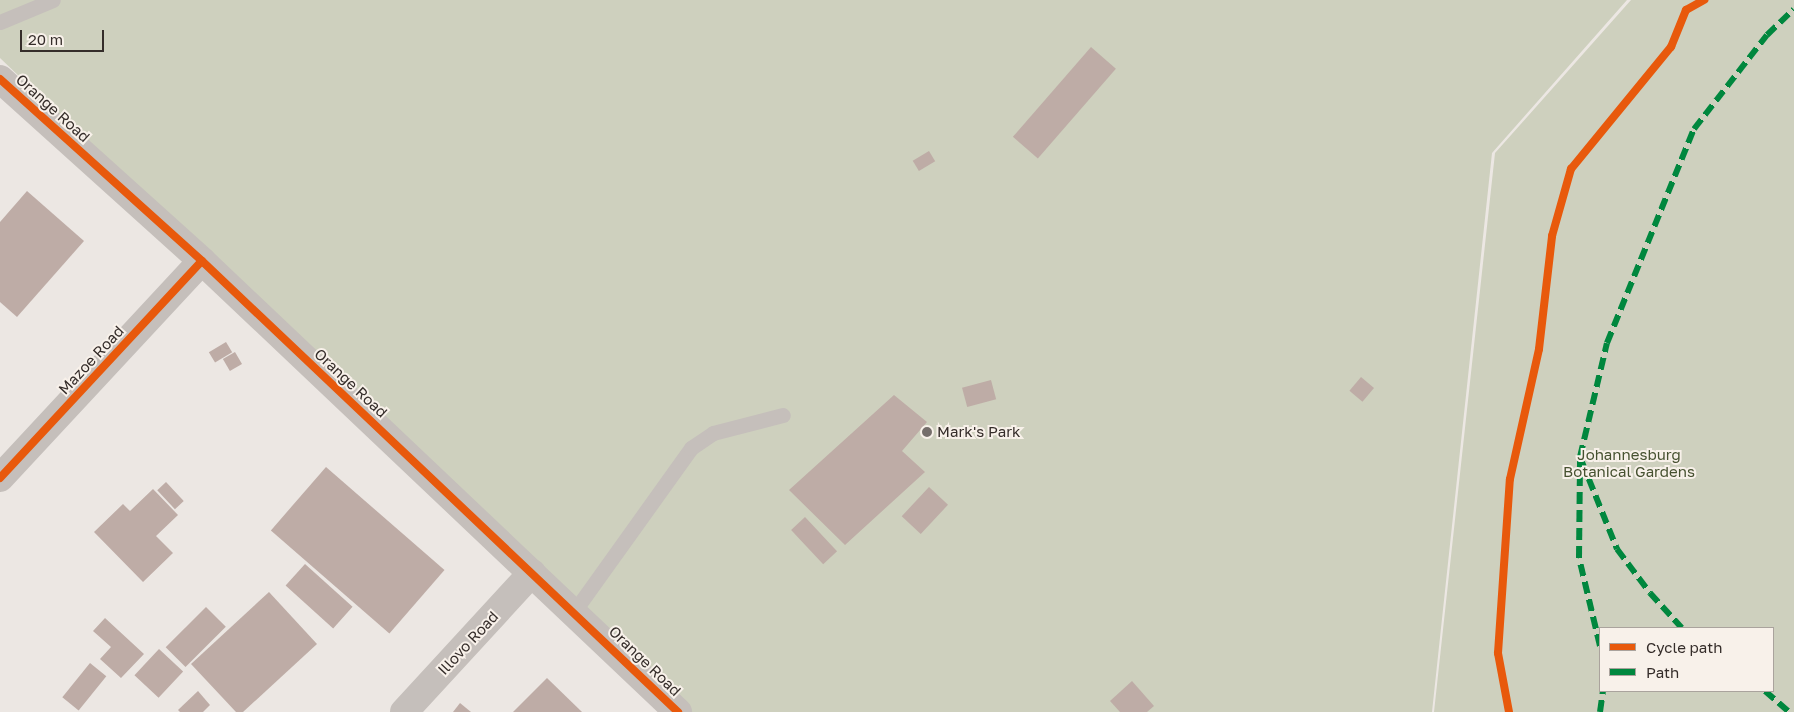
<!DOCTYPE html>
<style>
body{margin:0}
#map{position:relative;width:1794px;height:712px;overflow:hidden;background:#ece7e3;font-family:"Golos Text",sans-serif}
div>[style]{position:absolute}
.green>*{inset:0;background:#ced0be}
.building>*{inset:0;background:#beaca6;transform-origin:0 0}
.lane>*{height:15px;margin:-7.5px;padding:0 7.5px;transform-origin:7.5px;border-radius:7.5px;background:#c5bfbb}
.street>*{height:28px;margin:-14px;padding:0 14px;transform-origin:14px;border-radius:14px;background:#c5bfbb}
.quiet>*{height:6px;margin-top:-3px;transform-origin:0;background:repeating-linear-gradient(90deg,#00873e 0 12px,transparent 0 18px)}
.cycleway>*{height:8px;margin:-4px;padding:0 4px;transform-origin:4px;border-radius:4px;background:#e8590c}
.dots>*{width:14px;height:14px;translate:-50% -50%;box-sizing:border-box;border:2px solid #f8f1ea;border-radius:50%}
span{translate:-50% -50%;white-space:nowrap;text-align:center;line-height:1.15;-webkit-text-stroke:4px #f8f1ea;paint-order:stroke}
.street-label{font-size:15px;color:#352d2a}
.poi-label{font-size:15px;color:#352d2a}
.left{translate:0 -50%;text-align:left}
.park-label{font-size:15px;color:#465130}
.legend{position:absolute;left:1599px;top:627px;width:175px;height:65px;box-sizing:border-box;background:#f8f1ea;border:1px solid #aaa39d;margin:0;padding:6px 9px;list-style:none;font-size:15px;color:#352d2a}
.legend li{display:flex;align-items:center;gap:10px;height:25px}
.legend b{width:25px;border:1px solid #aaa39d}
.scale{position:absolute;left:20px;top:30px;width:84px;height:22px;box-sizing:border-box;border:2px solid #352d2a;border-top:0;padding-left:6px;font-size:15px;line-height:18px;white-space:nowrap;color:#352d2a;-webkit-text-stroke:4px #f8f1ea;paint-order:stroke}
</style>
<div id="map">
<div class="green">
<div style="clip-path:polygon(0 0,1627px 0,1492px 153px,1432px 712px,686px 712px,0 58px)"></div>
<div style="clip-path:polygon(evenodd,1631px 0,1794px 0,1794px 712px,1434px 712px,1495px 153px,1631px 0,1600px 628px,1773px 628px,1773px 691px,1600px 691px,1600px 628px)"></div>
</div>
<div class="building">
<div style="left:1091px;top:47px;width:33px;height:119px;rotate:41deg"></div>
<div style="left:929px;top:151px;width:12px;height:19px;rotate:59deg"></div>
<div style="clip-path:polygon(27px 191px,84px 241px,17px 317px,0 302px,0 222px)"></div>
<div style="left:226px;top:342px;width:12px;height:20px;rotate:59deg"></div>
<div style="left:235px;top:352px;width:14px;height:14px;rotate:60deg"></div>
<div style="left:1361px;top:377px;width:17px;height:18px;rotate:40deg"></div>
<div style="left:991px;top:380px;width:20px;height:30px;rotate:75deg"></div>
<div style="clip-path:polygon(894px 395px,927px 422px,902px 451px,925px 472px,845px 545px,789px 490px)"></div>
<div style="left:326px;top:467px;width:157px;height:84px;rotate:41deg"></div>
<div style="left:166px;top:482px;width:26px;height:12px;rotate:47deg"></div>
<div style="left:929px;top:487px;width:26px;height:40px;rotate:43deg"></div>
<div style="clip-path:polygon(153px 489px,178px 515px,156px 536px,173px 553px,143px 582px,94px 532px,123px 504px,130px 511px)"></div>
<div style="left:805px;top:517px;width:47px;height:19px;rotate:47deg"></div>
<div style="left:305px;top:564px;width:64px;height:29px;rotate:42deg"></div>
<div style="clip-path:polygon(269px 592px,317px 644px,243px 712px,236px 712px,191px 664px)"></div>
<div style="left:206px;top:607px;width:28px;height:57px;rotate:45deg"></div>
<div style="clip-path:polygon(105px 618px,144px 654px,121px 678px,100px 659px,111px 647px,93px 631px)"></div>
<div style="left:159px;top:649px;width:33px;height:36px;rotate:43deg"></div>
<div style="left:90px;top:663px;width:21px;height:44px;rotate:39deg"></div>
<div style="clip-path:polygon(547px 678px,582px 712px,513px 712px)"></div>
<div style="clip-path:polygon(1132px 681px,1154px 706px,1147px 712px,1120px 712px,1110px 701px)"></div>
<div style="clip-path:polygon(198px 691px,210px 705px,203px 712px,180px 712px,178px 710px)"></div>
<div style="clip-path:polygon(460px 703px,471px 712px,453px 712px)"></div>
</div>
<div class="lane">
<div style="left:0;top:22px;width:57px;rotate:-22.5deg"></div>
<div style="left:573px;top:613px;width:203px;rotate:-54.4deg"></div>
<div style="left:691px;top:448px;width:27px;rotate:-34deg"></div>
<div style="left:713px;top:433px;width:72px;rotate:-14.4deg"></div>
</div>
<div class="street">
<div style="left:0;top:79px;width:272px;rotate:42deg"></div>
<div style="left:202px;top:261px;width:656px;rotate:43.46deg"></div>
<div style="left:0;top:478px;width:296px;rotate:-47.1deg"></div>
<div style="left:404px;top:712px;width:189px;rotate:-47.4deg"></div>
</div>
<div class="quiet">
<div style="left:1582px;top:462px;width:94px;rotate:68.1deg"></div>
<div style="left:1617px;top:549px;width:55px;rotate:53.1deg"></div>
<div style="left:1650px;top:593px;width:47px;rotate:47.6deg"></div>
<div style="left:1600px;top:646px;width:90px;rotate:-103.4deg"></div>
<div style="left:1579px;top:558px;width:101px;rotate:-89.4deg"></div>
<div style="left:1580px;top:457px;width:117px;rotate:-76.7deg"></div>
<div style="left:1607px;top:343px;width:231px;rotate:-67.9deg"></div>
<div style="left:1694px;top:129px;width:119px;rotate:-52.2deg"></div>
<div style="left:1767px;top:35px;width:37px;rotate:-44deg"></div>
<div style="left:1765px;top:691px;width:32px;rotate:41deg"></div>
<div style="left:1600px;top:712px;width:21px;rotate:-82deg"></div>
</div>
<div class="cycleway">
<div style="left:0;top:79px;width:272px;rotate:42deg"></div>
<div style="left:202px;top:261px;width:656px;rotate:43.46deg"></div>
<div style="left:0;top:478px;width:296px;rotate:-47.1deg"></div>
<div style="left:1509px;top:712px;width:60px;rotate:-100.6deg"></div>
<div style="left:1498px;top:653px;width:174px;rotate:-86.1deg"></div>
<div style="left:1510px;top:479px;width:133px;rotate:-77.4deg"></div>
<div style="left:1539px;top:349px;width:114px;rotate:-83.4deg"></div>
<div style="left:1552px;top:236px;width:70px;rotate:-74.2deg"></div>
<div style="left:1571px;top:169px;width:158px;rotate:-50.7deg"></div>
<div style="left:1671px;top:47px;width:40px;rotate:-68deg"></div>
<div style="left:1686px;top:10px;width:21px;rotate:-29deg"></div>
</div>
<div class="dots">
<div style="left:927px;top:432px;background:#756e6b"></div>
</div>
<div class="street-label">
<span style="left:53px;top:108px;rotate:42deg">Orange Road</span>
<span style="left:91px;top:360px;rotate:-47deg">Mazoe Road</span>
<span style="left:351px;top:383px;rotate:43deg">Orange Road</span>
<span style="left:468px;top:643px;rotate:-47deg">Illovo Road</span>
<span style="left:645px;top:661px;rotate:44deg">Orange Road</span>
</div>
<div class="poi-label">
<span class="left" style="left:937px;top:432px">Mark's Park</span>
</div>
<div class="park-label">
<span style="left:1629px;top:463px">Johannesburg<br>Botanical Gardens</span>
</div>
<ul class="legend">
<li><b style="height:6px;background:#e8590c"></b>Cycle path</li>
<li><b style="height:6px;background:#00873e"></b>Path</li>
</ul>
<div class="scale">20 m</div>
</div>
